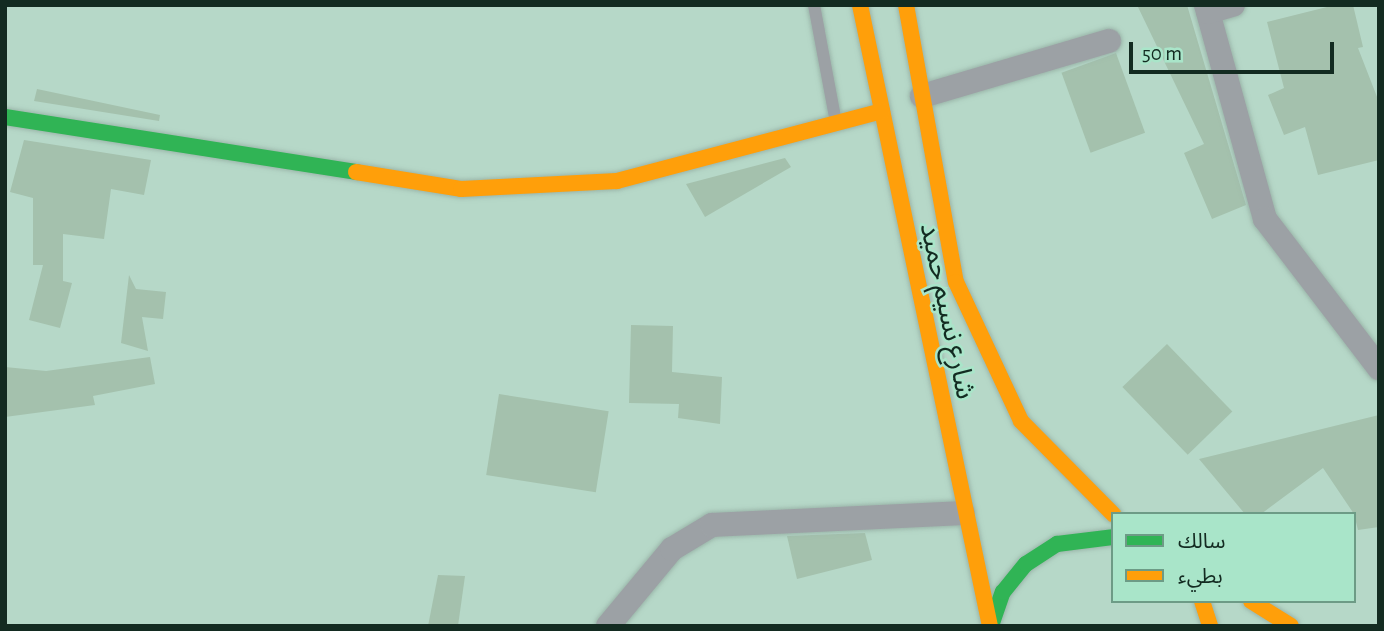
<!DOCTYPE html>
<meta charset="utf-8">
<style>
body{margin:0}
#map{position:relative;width:1384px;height:631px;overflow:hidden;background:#b6d8c8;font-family:"Alegreya Sans","Noto Sans Arabic",sans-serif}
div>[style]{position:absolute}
.building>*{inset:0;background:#a4c1ad;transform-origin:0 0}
.roads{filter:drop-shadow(0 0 2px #9bb6aa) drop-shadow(0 0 2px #9bb6aa)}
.lane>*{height:12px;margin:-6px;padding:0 6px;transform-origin:6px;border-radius:6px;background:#9ca1a5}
.street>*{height:24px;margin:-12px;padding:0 12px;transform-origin:12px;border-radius:12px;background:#9ca1a5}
.fast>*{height:16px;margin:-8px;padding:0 8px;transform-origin:8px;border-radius:8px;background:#30b455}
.slow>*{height:16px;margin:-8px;padding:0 8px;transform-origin:8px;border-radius:8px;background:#ff9f0a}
span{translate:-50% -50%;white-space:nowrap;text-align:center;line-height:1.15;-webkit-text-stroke:5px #a9e5c9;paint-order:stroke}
.street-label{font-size:28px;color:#132b21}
.frame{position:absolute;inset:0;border:7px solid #132b21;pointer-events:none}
.legend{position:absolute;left:1111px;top:512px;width:245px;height:91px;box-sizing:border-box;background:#a9e5c9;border:2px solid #6d9b86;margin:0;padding:9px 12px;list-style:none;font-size:21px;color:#132b21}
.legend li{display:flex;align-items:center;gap:14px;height:35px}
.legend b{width:35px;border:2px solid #6d9b86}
.scale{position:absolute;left:1129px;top:42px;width:205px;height:32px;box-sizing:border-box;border:4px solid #132b21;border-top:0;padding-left:9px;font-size:21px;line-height:24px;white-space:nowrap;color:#132b21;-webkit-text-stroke:5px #a9e5c9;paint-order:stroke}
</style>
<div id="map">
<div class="building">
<div style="clip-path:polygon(1137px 5px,1187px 5px,1246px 205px,1212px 219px,1184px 153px,1204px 144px)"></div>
<div style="clip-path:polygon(1335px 5px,1353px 5px,1363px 47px,1358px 48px,1379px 102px,1379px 160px,1318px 175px,1305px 127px,1284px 135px,1268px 95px,1284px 88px,1267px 22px)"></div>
<div style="left:1116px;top:53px;width:85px;height:58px;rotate:70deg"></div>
<div style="clip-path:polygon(37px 89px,160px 115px,159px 121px,34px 101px)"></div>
<div style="clip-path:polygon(24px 140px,151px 160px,144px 195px,111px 189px,104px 239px,63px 234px,63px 281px,72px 283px,60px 328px,29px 320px,43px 265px,33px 265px,33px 198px,10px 192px)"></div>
<div style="clip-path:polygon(785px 158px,791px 167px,705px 217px,686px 184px)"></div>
<div style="clip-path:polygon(129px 275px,136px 289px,166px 292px,163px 319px,142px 317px,148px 351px,121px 343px)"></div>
<div style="clip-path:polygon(631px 325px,673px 326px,672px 372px,722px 377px,720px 424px,678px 418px,679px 404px,629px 403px)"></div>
<div style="left:1167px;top:344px;width:94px;height:62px;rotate:46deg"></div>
<div style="clip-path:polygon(150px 357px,155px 384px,93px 396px,95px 405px,5px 417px,5px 367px,46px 371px)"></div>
<div style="left:499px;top:394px;width:111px;height:82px;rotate:9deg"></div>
<div style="clip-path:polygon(1379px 415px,1379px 527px,1358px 530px,1354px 514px,1323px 468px,1261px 514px,1245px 514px,1199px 459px)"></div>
<div style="clip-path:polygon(865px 533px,872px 560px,797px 579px,787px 536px)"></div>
<div style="clip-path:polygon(438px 575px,465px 576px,458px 626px,428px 626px)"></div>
</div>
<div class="roads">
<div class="lane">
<div style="left:814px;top:5px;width:119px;rotate:79.4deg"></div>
</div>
<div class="street">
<div style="left:1206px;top:5px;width:222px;rotate:74.6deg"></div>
<div style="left:1265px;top:219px;width:188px;rotate:52.6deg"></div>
<div style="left:1208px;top:12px;width:26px;rotate:-16deg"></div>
<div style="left:922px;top:96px;width:195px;rotate:-16.4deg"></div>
<div style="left:608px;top:626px;width:100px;rotate:-50.3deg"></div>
<div style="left:672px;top:549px;width:47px;rotate:-31deg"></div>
<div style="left:712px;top:525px;width:251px;rotate:-2.7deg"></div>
</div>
<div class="fast">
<div style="left:5px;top:117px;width:355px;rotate:8.9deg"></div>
<div style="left:991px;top:626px;width:36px;rotate:-71deg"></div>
<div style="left:1003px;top:592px;width:36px;rotate:-51deg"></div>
<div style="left:1026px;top:564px;width:37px;rotate:-33deg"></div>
<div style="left:1057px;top:544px;width:56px;rotate:-7.1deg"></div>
</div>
<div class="slow">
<div style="left:860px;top:5px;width:634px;rotate:78.18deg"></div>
<div style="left:906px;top:5px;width:281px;rotate:79.8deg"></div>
<div style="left:956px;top:282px;width:153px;rotate:64.9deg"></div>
<div style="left:1021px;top:421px;width:131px;rotate:45.3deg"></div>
<div style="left:356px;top:172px;width:106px;rotate:9.2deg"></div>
<div style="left:461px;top:189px;width:156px;rotate:-2.9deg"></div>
<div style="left:617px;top:181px;width:274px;rotate:-14.8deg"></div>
<div style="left:1202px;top:601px;width:26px;rotate:72deg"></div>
<div style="left:1251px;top:601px;width:47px;rotate:32deg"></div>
</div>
</div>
<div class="street-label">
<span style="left:947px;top:311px;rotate:78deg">شارع نسيم حميد</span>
</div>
<div class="frame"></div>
<ul class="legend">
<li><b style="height:9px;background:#30b455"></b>سالك</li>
<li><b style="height:9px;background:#ff9f0a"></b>بطيء</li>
</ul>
<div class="scale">50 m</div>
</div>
